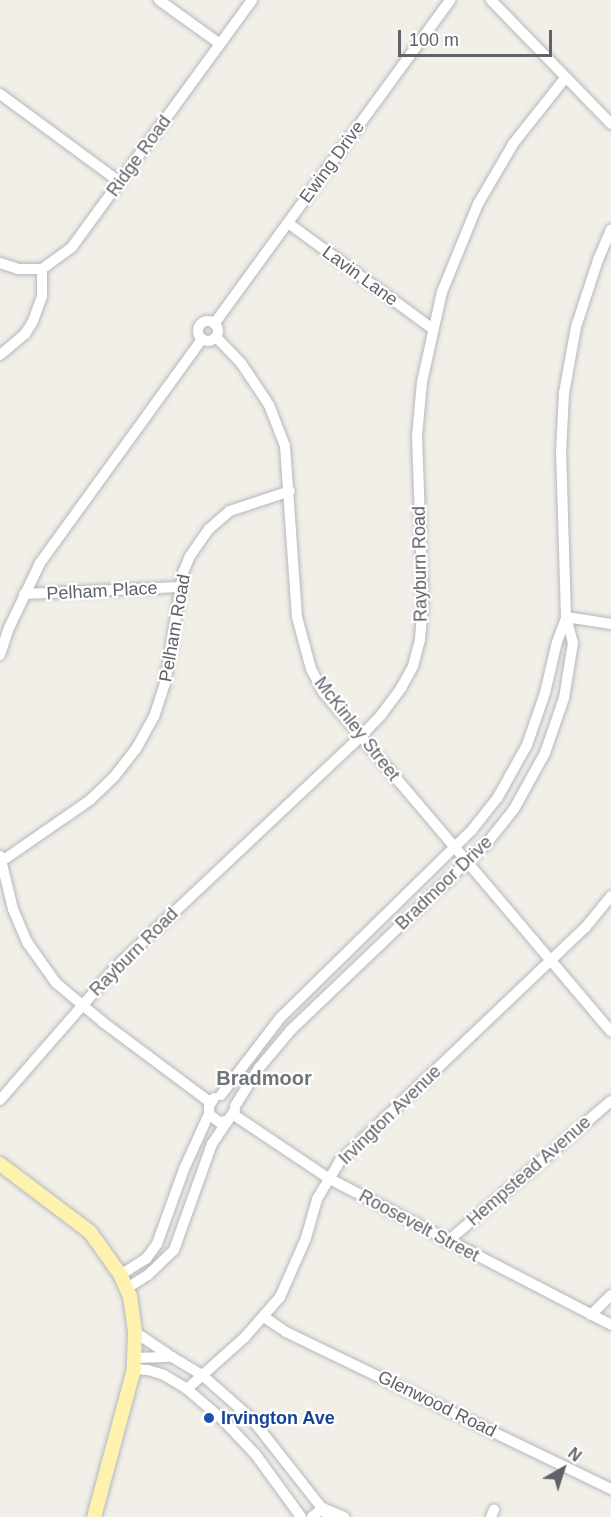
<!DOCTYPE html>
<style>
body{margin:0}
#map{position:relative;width:611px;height:1517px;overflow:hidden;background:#f1efe8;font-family:Arial,sans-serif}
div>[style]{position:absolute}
.roads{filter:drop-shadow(0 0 2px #b5b8bc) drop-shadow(0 0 2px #b5b8bc)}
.minor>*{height:10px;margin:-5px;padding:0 5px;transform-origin:5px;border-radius:5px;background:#fff}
.minor>.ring{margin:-5px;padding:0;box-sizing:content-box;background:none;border:10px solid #fff;border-radius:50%}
.major>*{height:14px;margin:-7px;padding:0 7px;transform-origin:7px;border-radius:7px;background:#fff2af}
.dots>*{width:16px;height:16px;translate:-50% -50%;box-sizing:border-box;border:3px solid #fff;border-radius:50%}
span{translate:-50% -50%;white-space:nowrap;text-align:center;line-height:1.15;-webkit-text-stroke:4.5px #fff;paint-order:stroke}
.street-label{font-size:18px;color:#5f6368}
.transit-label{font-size:18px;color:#164399;font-weight:700}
.left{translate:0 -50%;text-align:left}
.neighbourhood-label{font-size:20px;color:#70757a;font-weight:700}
.north{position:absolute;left:533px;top:1439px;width:60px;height:60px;-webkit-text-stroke:4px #fff;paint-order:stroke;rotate:39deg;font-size:16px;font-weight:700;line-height:24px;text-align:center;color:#5f6368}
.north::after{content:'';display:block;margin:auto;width:21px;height:27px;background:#5f6368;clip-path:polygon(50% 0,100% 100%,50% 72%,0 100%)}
.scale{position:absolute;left:398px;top:30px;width:154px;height:27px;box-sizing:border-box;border:3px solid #5f6368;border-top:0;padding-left:8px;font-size:18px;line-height:21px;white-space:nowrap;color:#5f6368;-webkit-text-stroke:4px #fff;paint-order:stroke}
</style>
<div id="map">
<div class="roads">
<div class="minor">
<div style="left:159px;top:0;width:75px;rotate:35.8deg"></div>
<div style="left:491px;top:0;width:173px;rotate:45.9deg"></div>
<div style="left:0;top:94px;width:149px;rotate:36.3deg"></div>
<div style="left:288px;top:223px;width:180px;rotate:36.2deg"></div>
<div style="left:0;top:263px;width:19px;rotate:18deg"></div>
<div style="left:18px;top:269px;width:24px"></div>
<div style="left:42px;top:269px;width:37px;rotate:-36deg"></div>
<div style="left:72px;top:247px;width:306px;rotate:-53.9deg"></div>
<div class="ring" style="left:198px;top:321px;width:10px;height:10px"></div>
<div style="left:214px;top:324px;width:401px;rotate:-53.9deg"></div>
<div style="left:216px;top:337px;width:36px;rotate:46deg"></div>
<div style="left:241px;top:363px;width:50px;rotate:56.3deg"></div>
<div style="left:269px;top:405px;width:44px;rotate:68.7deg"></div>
<div style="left:285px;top:446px;width:171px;rotate:86deg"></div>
<div style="left:297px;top:617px;width:54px;rotate:74.9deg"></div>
<div style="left:311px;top:669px;width:27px;rotate:62deg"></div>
<div style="left:324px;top:693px;width:444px;rotate:49.7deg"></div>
<div style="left:0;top:355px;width:33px;rotate:-40deg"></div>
<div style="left:25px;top:334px;width:15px;rotate:-58deg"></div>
<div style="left:33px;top:321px;width:27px;rotate:-70deg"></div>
<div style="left:42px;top:296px;width:27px;rotate:-90deg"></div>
<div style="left:24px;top:594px;width:156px;rotate:-2.6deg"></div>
<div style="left:566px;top:617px;width:46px;rotate:8.8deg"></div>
<div style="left:0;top:655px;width:28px;rotate:-72deg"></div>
<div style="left:9px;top:628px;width:72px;rotate:-64.5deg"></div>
<div style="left:40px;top:563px;width:276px;rotate:-54.1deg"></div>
<div style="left:0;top:856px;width:55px;rotate:76.2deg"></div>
<div style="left:13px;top:909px;width:36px;rotate:67deg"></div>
<div style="left:27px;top:942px;width:50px;rotate:54.7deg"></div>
<div style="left:56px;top:983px;width:62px;rotate:39.8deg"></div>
<div style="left:104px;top:1023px;width:132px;rotate:36.7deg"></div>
<div style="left:2px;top:861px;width:107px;rotate:-34.7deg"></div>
<div style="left:90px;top:800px;width:33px;rotate:-44deg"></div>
<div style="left:114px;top:777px;width:36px;rotate:-52deg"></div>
<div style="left:136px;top:749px;width:37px;rotate:-61deg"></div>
<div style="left:154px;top:717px;width:35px;rotate:-72deg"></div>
<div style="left:165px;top:684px;width:112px;rotate:-80.8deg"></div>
<div style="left:183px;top:573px;width:18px;rotate:-68deg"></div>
<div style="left:190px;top:556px;width:33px;rotate:-55deg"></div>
<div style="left:209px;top:529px;width:28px;rotate:-41deg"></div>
<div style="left:230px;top:511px;width:63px;rotate:-18.4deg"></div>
<div style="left:221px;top:1095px;width:97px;rotate:-52.5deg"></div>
<div style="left:280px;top:1018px;width:269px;rotate:-44.4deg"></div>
<div style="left:472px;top:830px;width:42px;rotate:-51.8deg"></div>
<div style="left:498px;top:797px;width:60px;rotate:-60.9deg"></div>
<div style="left:527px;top:745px;width:55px;rotate:-70.9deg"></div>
<div style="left:545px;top:693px;width:52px;rotate:-76.8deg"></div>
<div style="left:557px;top:642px;width:26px;rotate:-69deg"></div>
<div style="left:214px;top:1098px;width:9px;rotate:122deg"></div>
<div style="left:209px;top:1106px;width:8px;rotate:90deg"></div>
<div style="left:209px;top:1114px;width:13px;rotate:39deg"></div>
<div style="left:219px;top:1122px;width:8px;rotate:-7deg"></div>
<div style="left:0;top:1100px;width:176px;rotate:-48.9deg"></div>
<div style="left:116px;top:967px;width:335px;rotate:-43.3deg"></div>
<div style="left:360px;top:737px;width:30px;rotate:-46deg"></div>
<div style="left:381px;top:715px;width:34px;rotate:-53deg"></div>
<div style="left:401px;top:688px;width:25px;rotate:-61deg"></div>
<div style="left:413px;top:666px;width:28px;rotate:-75deg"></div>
<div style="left:420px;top:639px;width:32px;rotate:-85deg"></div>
<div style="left:423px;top:607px;width:171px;rotate:-92deg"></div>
<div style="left:417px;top:436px;width:54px;rotate:-84.7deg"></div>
<div style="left:422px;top:382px;width:92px;rotate:-77.5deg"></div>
<div style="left:442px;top:292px;width:95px;rotate:-67.8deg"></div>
<div style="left:478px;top:204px;width:69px;rotate:-59.7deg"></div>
<div style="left:513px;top:144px;width:85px;rotate:-51.7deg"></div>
<div style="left:235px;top:1106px;width:45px;rotate:-57.7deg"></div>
<div style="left:259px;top:1068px;width:50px;rotate:-49.9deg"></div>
<div style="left:291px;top:1030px;width:271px;rotate:-43.7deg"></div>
<div style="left:487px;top:843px;width:43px;rotate:-51.5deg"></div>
<div style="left:514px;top:809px;width:64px;rotate:-61deg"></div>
<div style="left:545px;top:753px;width:58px;rotate:-70.9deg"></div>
<div style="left:564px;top:698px;width:56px;rotate:-80.7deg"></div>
<div style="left:573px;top:643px;width:27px;rotate:-105deg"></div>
<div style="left:566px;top:617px;width:164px;rotate:-91.7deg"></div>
<div style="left:561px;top:453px;width:60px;rotate:-87.1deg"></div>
<div style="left:564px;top:393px;width:67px;rotate:-79.7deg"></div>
<div style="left:576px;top:327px;width:71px;rotate:-71.8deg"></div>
<div style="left:598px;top:260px;width:33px;rotate:-67deg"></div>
<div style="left:234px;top:1115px;width:113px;rotate:33.8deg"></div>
<div style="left:328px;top:1178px;width:319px;rotate:27.4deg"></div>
<div style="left:447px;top:1242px;width:216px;rotate:-40.7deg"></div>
<div style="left:120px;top:1275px;width:31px;rotate:-32deg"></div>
<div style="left:146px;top:1259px;width:19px;rotate:-54deg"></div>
<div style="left:157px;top:1244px;width:80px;rotate:-70.2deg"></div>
<div style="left:184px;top:1169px;width:60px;rotate:-65.6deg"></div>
<div style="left:127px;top:1288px;width:25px;rotate:-32deg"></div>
<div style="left:148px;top:1275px;width:36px;rotate:-44deg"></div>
<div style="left:174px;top:1250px;width:113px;rotate:-70.3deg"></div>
<div style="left:212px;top:1144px;width:41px;rotate:-55.9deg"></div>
<div style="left:591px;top:1315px;width:28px;rotate:-45deg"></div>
<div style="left:264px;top:1317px;width:27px;rotate:34deg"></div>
<div style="left:286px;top:1332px;width:361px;rotate:25.8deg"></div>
<div style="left:135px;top:1332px;width:41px;rotate:34.1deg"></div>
<div style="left:136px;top:1358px;width:36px;rotate:-2deg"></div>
<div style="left:172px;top:1357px;width:35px;rotate:31deg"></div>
<div style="left:202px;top:1375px;width:65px;rotate:41.3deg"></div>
<div style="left:251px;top:1418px;width:126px;rotate:51.8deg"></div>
<div style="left:134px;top:1369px;width:14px;rotate:4deg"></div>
<div style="left:148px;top:1370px;width:17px;rotate:17deg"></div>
<div style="left:164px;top:1375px;width:27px;rotate:31deg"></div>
<div style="left:187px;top:1389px;width:49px;rotate:40.9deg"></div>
<div style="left:224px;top:1421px;width:47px;rotate:46.7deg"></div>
<div style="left:256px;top:1455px;width:77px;rotate:54deg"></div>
<div style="left:187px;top:1389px;width:78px;rotate:-41.9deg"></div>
<div style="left:245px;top:1337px;width:53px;rotate:-48.8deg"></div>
<div style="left:280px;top:1297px;width:64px;rotate:-66.2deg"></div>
<div style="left:306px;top:1238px;width:41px;rotate:-74.2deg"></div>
<div style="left:317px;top:1199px;width:44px;rotate:-58.8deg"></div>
<div style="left:340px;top:1161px;width:338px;rotate:-43.6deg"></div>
<div style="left:585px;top:928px;width:41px;rotate:-50.9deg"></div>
<div style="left:312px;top:1517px;width:14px;rotate:-39deg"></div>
<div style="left:323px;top:1508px;width:23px;rotate:23deg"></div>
<div style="left:491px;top:1517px;width:8px;rotate:-67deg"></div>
</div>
<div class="major">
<div style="left:0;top:1164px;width:113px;rotate:37.1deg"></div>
<div style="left:90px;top:1232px;width:52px;rotate:54.5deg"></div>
<div style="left:120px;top:1274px;width:24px;rotate:66deg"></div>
<div style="left:130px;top:1296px;width:36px;rotate:82deg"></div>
<div style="left:135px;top:1332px;width:37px;rotate:92deg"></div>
<div style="left:134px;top:1369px;width:153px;rotate:105.1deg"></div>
</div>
</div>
<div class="dots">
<div style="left:209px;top:1418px;background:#1a4fb4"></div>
</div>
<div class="street-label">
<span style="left:139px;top:156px;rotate:-54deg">Ridge Road</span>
<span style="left:332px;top:162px;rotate:-54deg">Ewing Drive</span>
<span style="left:360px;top:276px;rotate:36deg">Lavin Lane</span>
<span style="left:420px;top:564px;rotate:-91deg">Rayburn Road</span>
<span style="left:102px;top:591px;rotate:-3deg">Pelham Place</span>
<span style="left:175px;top:628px;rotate:-80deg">Pelham Road</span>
<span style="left:357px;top:729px;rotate:52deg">McKinley Street</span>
<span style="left:444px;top:883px;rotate:-44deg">Bradmoor Drive</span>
<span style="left:134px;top:952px;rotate:-45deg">Rayburn Road</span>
<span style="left:390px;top:1115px;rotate:-44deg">Irvington Avenue</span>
<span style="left:529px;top:1171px;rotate:-41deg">Hempstead Avenue</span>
<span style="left:419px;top:1226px;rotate:28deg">Roosevelt Street</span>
<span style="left:437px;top:1404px;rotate:26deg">Glenwood Road</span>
</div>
<div class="transit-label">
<span class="left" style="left:221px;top:1418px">Irvington Ave</span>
</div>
<div class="neighbourhood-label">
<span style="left:264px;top:1078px">Bradmoor</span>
</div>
<div class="north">N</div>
<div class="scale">100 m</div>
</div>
